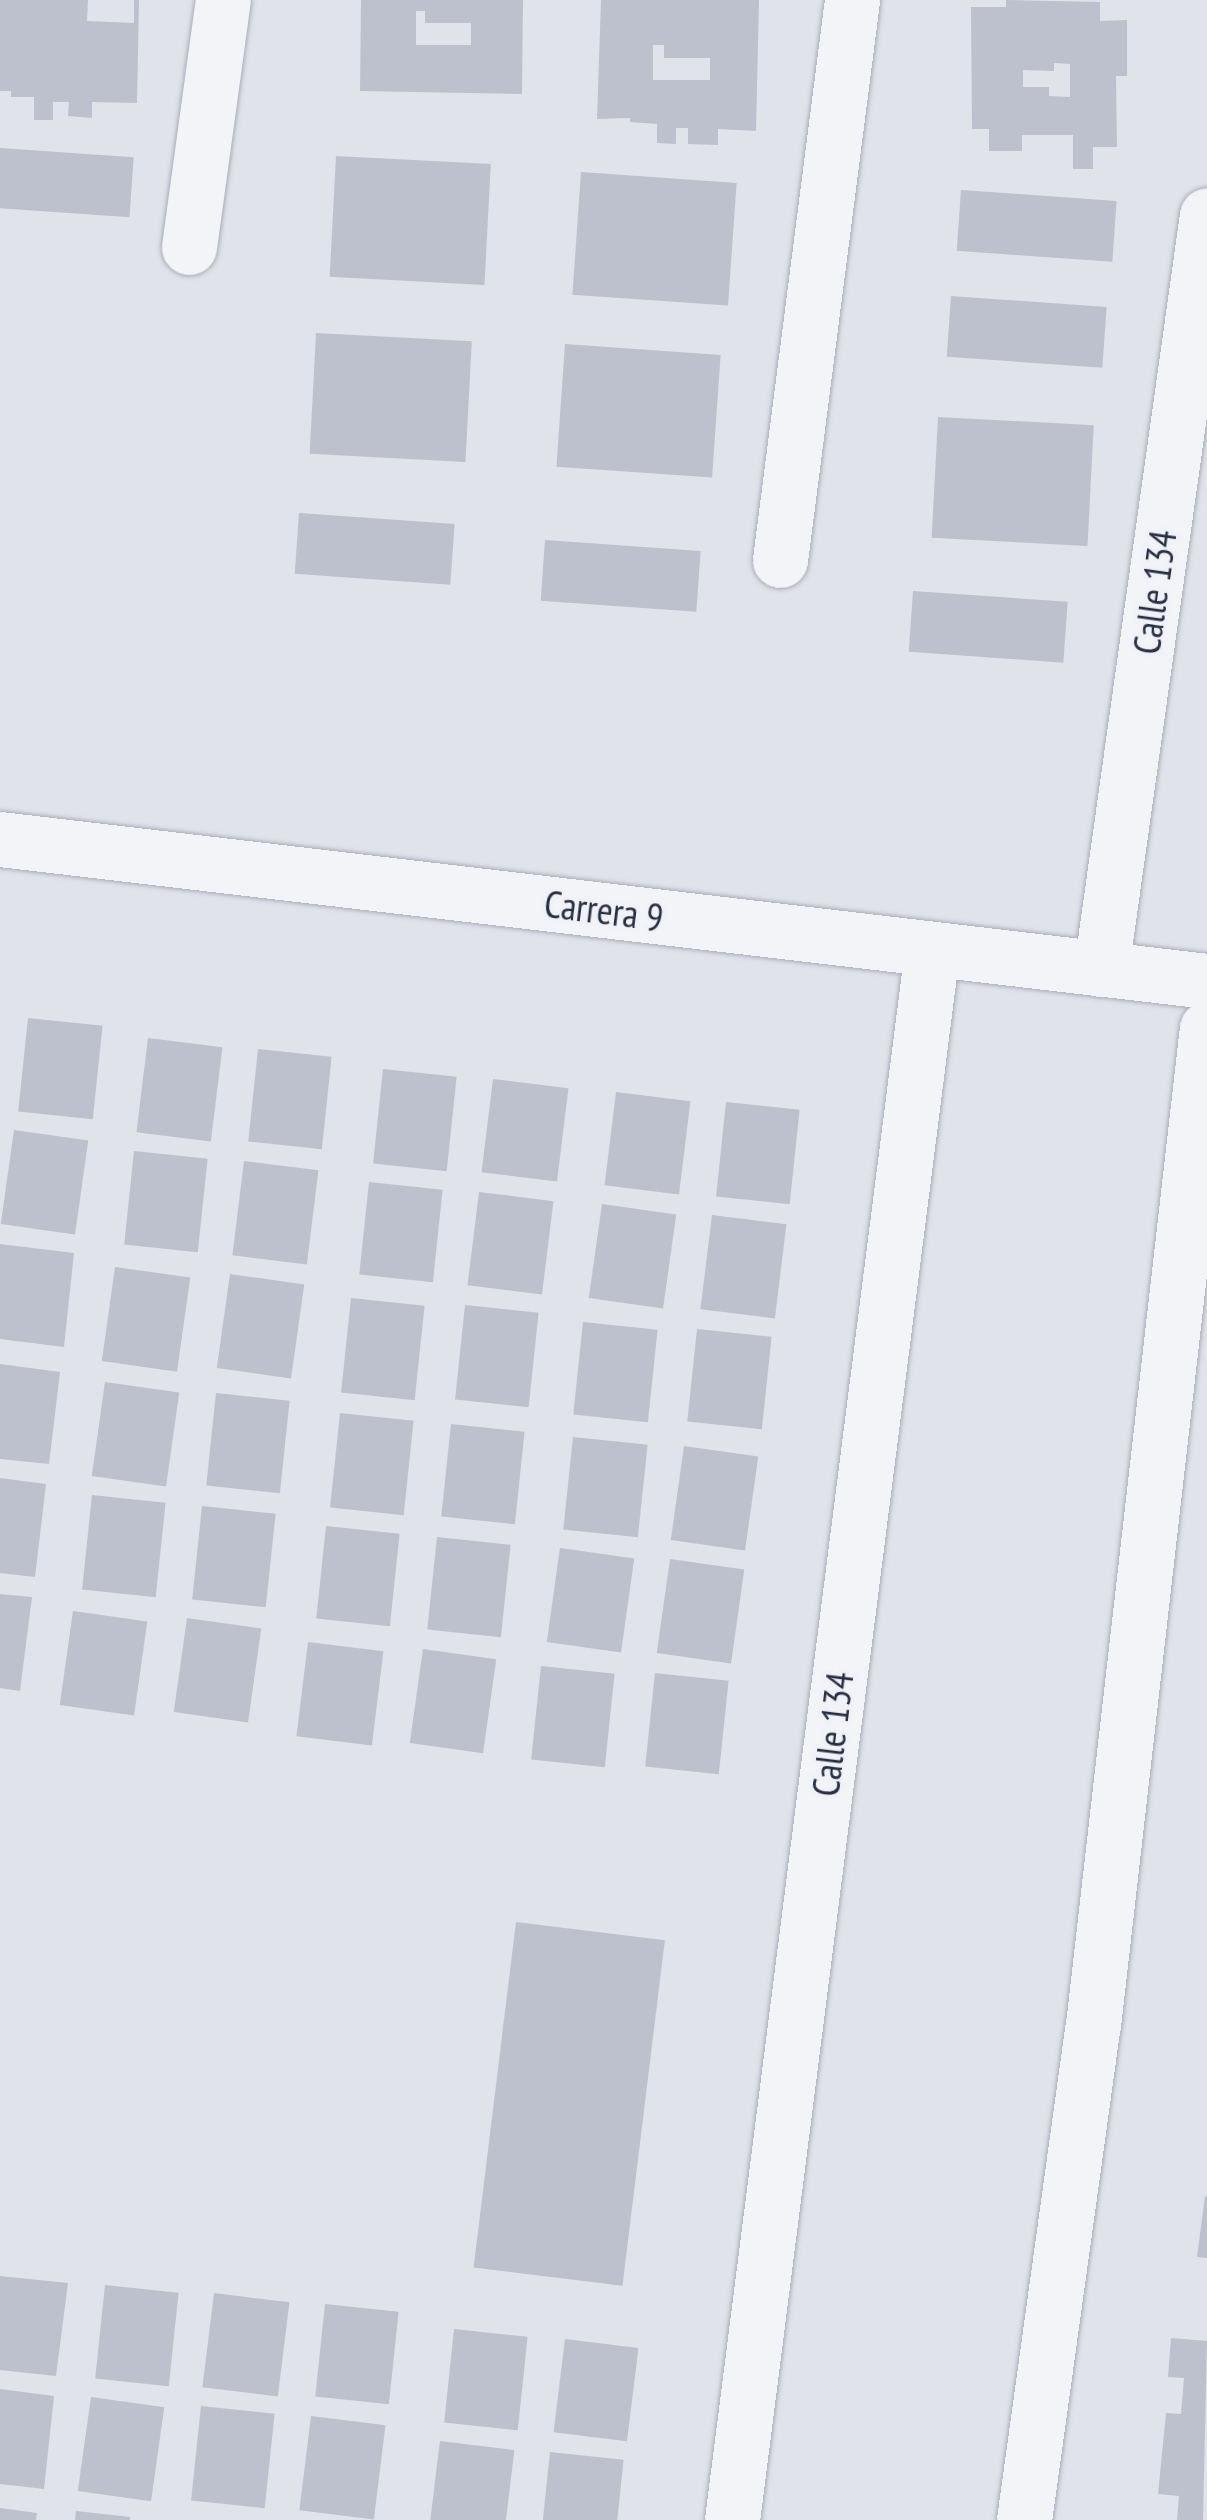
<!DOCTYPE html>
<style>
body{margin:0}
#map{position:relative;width:1207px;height:2520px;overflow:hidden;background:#e0e3ea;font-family:"PT Sans Narrow",sans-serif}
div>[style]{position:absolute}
.building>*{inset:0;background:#bdc1cd;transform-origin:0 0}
.roads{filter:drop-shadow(0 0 2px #a8adb8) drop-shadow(0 0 2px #a8adb8)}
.minor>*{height:55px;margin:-27.5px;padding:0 27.5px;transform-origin:27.5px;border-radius:27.5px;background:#f3f4f8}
span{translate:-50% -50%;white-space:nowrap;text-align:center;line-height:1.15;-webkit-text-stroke:9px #f0f2f7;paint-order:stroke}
.street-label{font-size:38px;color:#272e42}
</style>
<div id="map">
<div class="building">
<div style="clip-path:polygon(0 0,88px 0,87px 21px,134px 23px,134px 0,139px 0,137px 103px,92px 102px,92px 118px,68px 116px,69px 102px,53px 102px,53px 120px,34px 120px,34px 97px,11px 97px,11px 91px,0 91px)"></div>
<div style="clip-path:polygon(evenodd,361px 0,523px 0,522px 94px,360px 91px,361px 0,416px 11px,425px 11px,425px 23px,471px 23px,471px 45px,416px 45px,416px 11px)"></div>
<div style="clip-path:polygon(evenodd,601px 0,759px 0,756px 131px,718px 129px,718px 145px,688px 144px,688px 128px,676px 128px,676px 144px,657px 143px,657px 124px,630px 122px,630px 118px,597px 119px,601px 0,653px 45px,664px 45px,664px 58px,710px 58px,710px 80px,653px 80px,653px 45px)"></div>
<div style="clip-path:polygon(evenodd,1006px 0,1100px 2px,1100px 21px,1127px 20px,1127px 76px,1116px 76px,1117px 147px,1093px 147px,1093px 169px,1073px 169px,1073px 135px,1022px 135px,1022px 151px,989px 151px,989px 129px,972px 129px,971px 7px,1006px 7px,1006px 0,1054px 63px,1070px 64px,1070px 97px,1049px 96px,1049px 87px,1023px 87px,1023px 70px,1054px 71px,1054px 63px)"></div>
<div style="left:0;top:148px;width:134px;height:60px;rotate:4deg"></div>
<div style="left:336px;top:156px;width:155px;height:121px;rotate:3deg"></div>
<div style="left:581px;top:172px;width:156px;height:123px;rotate:4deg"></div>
<div style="left:961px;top:190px;width:156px;height:61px;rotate:4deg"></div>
<div style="left:951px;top:296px;width:156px;height:61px;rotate:4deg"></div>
<div style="left:316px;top:333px;width:156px;height:121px;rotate:3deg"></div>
<div style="left:565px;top:344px;width:156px;height:123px;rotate:4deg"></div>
<div style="left:938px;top:417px;width:156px;height:121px;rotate:3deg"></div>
<div style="left:299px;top:513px;width:156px;height:61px;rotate:4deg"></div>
<div style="left:545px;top:540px;width:156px;height:61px;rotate:4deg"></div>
<div style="left:913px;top:591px;width:155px;height:61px;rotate:4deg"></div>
<div style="left:28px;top:1018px;width:75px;height:94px;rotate:6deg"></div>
<div style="left:148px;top:1038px;width:75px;height:95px;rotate:7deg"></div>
<div style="left:258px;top:1049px;width:74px;height:93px;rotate:6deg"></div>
<div style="left:383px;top:1069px;width:74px;height:95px;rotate:6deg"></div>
<div style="left:493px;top:1079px;width:76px;height:94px;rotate:7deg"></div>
<div style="left:616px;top:1092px;width:75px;height:94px;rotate:7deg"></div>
<div style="left:726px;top:1102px;width:74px;height:95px;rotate:6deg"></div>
<div style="left:14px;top:1130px;width:75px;height:95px;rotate:8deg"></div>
<div style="left:134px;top:1151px;width:74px;height:94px;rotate:6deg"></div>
<div style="left:244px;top:1161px;width:75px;height:95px;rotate:7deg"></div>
<div style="left:369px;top:1182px;width:74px;height:93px;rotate:6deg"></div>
<div style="left:479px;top:1192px;width:75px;height:94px;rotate:7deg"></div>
<div style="left:602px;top:1204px;width:75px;height:95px;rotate:8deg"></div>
<div style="left:712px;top:1215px;width:75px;height:95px;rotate:7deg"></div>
<div style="clip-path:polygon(0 1244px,74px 1253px,64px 1347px,0 1339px)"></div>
<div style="left:115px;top:1267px;width:76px;height:95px;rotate:8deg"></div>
<div style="left:230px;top:1274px;width:75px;height:95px;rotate:8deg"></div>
<div style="left:351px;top:1298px;width:74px;height:95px;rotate:6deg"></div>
<div style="left:465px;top:1305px;width:74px;height:95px;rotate:6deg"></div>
<div style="left:583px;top:1322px;width:75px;height:93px;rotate:6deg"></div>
<div style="left:697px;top:1329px;width:75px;height:93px;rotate:6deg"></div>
<div style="clip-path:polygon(0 1364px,60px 1372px,49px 1464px,0 1459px)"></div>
<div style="left:105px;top:1382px;width:75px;height:95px;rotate:8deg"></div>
<div style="left:216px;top:1393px;width:74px;height:93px;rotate:6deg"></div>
<div style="left:340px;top:1413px;width:74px;height:95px;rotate:6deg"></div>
<div style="left:451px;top:1424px;width:74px;height:93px;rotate:6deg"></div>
<div style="left:573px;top:1437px;width:75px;height:93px;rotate:6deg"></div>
<div style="left:684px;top:1446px;width:75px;height:95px;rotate:8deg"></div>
<div style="clip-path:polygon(0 1478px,46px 1484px,35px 1577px,0 1573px)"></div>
<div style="left:92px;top:1495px;width:74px;height:95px;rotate:6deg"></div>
<div style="left:202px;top:1506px;width:74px;height:94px;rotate:6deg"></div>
<div style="left:326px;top:1526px;width:74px;height:93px;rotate:6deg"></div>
<div style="left:437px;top:1537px;width:74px;height:93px;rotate:6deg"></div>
<div style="left:560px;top:1548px;width:75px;height:95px;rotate:8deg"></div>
<div style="left:670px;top:1559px;width:75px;height:95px;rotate:8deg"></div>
<div style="clip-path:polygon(0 1594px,32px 1597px,20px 1691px,0 1688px)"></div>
<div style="left:73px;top:1611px;width:75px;height:95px;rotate:8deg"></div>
<div style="left:187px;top:1618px;width:75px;height:95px;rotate:8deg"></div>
<div style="left:308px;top:1642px;width:76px;height:95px;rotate:7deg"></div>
<div style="left:423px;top:1649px;width:74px;height:95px;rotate:8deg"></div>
<div style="left:541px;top:1666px;width:74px;height:94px;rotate:6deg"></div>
<div style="left:655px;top:1673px;width:74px;height:94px;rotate:6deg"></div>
<div style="left:516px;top:1922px;width:150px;height:348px;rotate:7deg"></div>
<div style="clip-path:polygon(1205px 2196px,1207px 2197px,1207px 2258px,1197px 2257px)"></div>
<div style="clip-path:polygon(0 2276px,68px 2283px,56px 2376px,0 2370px)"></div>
<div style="left:105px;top:2285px;width:74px;height:94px;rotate:6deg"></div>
<div style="left:214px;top:2293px;width:76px;height:95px;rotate:7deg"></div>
<div style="left:325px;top:2304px;width:74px;height:93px;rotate:6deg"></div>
<div style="left:454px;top:2329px;width:74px;height:94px;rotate:6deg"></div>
<div style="clip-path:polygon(1171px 2338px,1207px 2341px,1203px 2520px,1177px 2520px,1179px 2496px,1158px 2494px,1166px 2413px,1181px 2414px,1184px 2378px,1168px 2377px)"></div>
<div style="left:565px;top:2339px;width:74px;height:94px;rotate:7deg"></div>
<div style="clip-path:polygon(0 2389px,54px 2396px,44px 2489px,0 2484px)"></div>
<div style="left:91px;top:2397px;width:74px;height:95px;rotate:8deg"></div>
<div style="left:201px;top:2406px;width:74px;height:95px;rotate:6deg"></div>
<div style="left:311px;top:2416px;width:75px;height:95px;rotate:7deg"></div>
<div style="left:440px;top:2441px;width:75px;height:80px;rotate:7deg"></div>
<div style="left:550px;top:2452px;width:74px;height:68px;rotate:6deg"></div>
<div style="clip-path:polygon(0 2508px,37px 2513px,36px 2520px,0 2520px)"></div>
<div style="clip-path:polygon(76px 2511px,130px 2517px,130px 2520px,75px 2520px)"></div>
</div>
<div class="roads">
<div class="minor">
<div style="left:189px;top:247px;width:249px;rotate:-82.2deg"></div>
<div style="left:780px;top:560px;width:565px;rotate:-82.67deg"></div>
<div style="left:0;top:839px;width:1215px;rotate:6.71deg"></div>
<div style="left:1101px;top:969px;width:761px;rotate:-82deg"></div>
<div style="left:732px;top:2520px;width:1584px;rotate:-82.74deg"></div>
<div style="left:1024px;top:2520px;width:500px;rotate:-82.1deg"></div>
<div style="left:1093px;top:2025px;width:1003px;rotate:-83.48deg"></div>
</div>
</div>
<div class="street-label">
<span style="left:1154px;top:592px;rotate:-82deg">Calle 134</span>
<span style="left:604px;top:910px;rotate:7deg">Carrera 9</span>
<span style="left:832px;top:1734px;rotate:-83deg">Calle 134</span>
</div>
</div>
